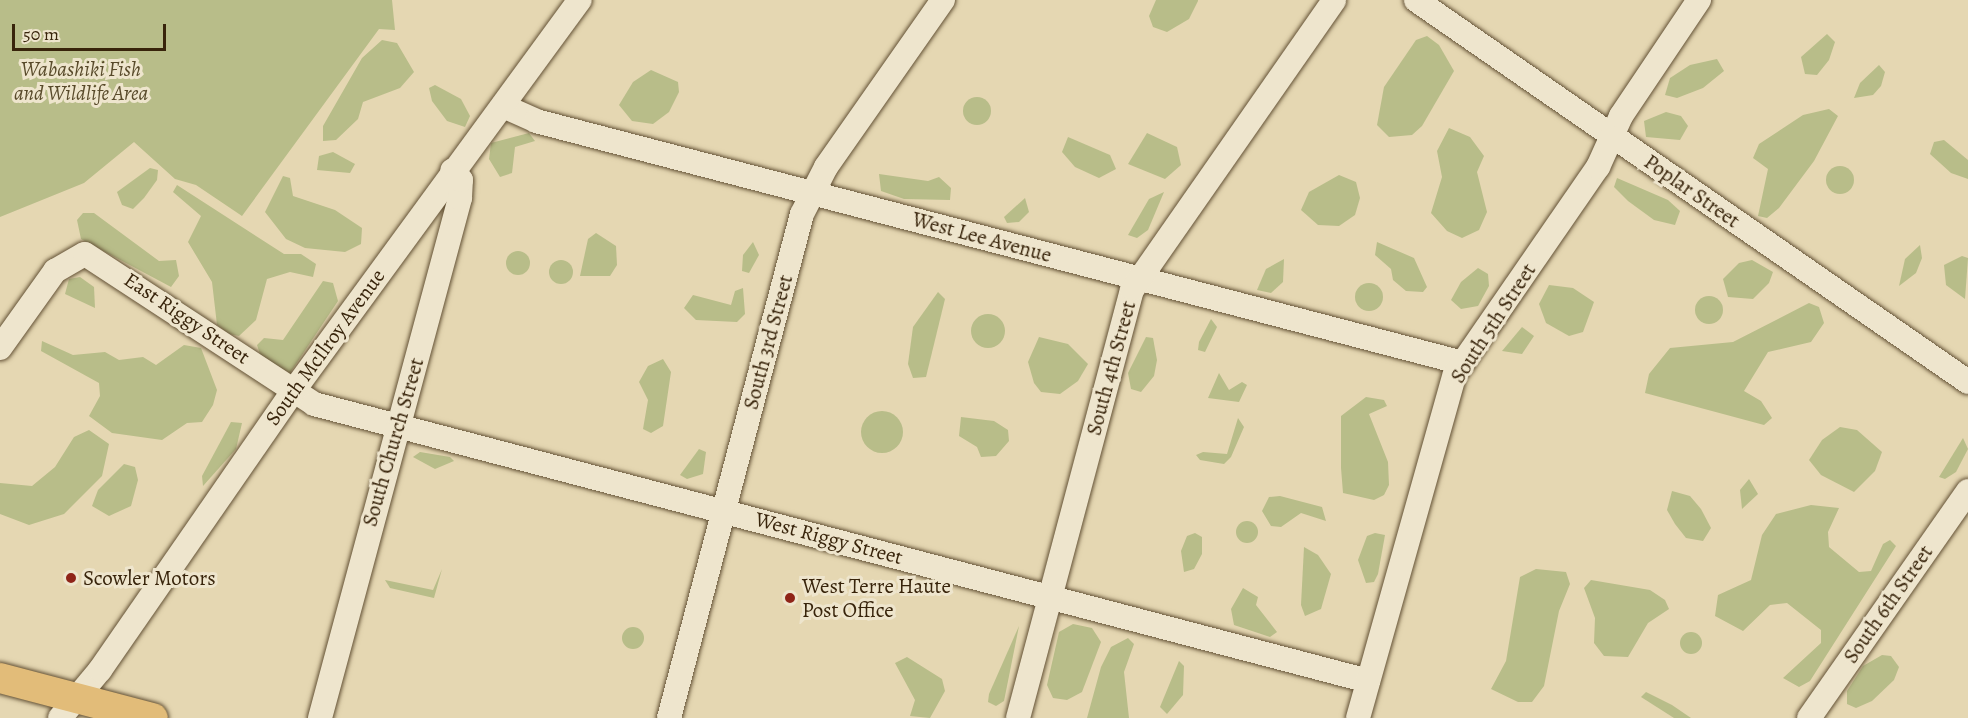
<!DOCTYPE html>
<style>
body{margin:0}
#map{position:relative;width:1968px;height:718px;overflow:hidden;background:#e5d7b2;font-family:Alegreya,serif}
div>[style]{position:absolute}
.green>*{inset:0;background:#b8bd89}
.round{border-radius:50%}
.roads{filter:drop-shadow(0 0 2px #635135) drop-shadow(0 0 2px #635135)}
.minor>*{height:24px;margin:-12px;padding:0 12px;transform-origin:12px;border-radius:12px;background:#eee5cd}
.major>*{height:30px;margin:-15px;padding:0 15px;transform-origin:15px;border-radius:15px;background:#e2bc79}
.dots>*{width:16px;height:16px;translate:-50% -50%;box-sizing:border-box;border:3px solid #eee5cd;border-radius:50%}
span{translate:-50% -50%;white-space:nowrap;text-align:center;line-height:1.15;-webkit-text-stroke:6px #eee5cd;paint-order:stroke}
.park-label{font-size:21px;color:#584a2a;font-style:italic}
.street-label{font-size:21px;color:#38240b}
.poi-label{font-size:21px;color:#38240b}
.left{translate:0 -50%;text-align:left}
.scale{position:absolute;left:12px;top:24px;width:154px;height:27px;box-sizing:border-box;border:3px solid #38240b;border-top:0;padding-left:8px;font-size:18px;line-height:21px;white-space:nowrap;color:#38240b;-webkit-text-stroke:4px #eee5cd;paint-order:stroke}
</style>
<div id="map">
<div class="green">
<div style="clip-path:polygon(0 0,392px 0,395px 30px,379px 29px,242px 216px,196px 185px,175px 179px,134px 142px,84px 183px,0 217px)"></div>
<div style="clip-path:polygon(1156px 0,1198px 0,1198px 1px,1189px 19px,1167px 32px,1153px 27px,1149px 16px)"></div>
<div style="clip-path:polygon(1827px 34px,1835px 42px,1829px 60px,1817px 75px,1805px 74px,1801px 57px)"></div>
<div style="clip-path:polygon(1427px 36px,1439px 45px,1454px 71px,1422px 126px,1412px 135px,1389px 137px,1377px 125px,1384px 87px,1416px 40px)"></div>
<div style="clip-path:polygon(382px 40px,397px 43px,414px 72px,400px 88px,363px 102px,358px 119px,336px 140px,323px 141px,323px 126px,362px 58px)"></div>
<div style="clip-path:polygon(1717px 59px,1724px 71px,1703px 88px,1677px 98px,1665px 95px,1670px 78px,1690px 65px)"></div>
<div style="clip-path:polygon(1879px 65px,1885px 72px,1881px 86px,1873px 95px,1854px 98px,1860px 83px)"></div>
<div style="clip-path:polygon(651px 70px,678px 82px,679px 92px,669px 112px,653px 124px,632px 121px,619px 105px,633px 82px)"></div>
<div style="clip-path:polygon(435px 85px,461px 99px,470px 116px,465px 127px,447px 121px,432px 101px,429px 88px)"></div>
<div class="round" style="left:963px;top:97px;width:28px;height:28px"></div>
<div style="clip-path:polygon(1829px 109px,1838px 116px,1814px 161px,1779px 208px,1767px 218px,1758px 216px,1768px 169px,1753px 158px,1759px 144px,1803px 115px)"></div>
<div style="clip-path:polygon(1666px 112px,1681px 116px,1688px 126px,1680px 140px,1646px 137px,1644px 121px)"></div>
<div style="clip-path:polygon(1449px 128px,1470px 137px,1484px 156px,1477px 172px,1487px 212px,1479px 230px,1462px 238px,1447px 231px,1431px 213px,1442px 177px,1437px 151px)"></div>
<div style="clip-path:polygon(529px 133px,535px 141px,515px 147px,512px 173px,500px 177px,489px 159px,491px 143px)"></div>
<div style="clip-path:polygon(1147px 133px,1177px 147px,1181px 165px,1165px 179px,1128px 164px)"></div>
<div style="clip-path:polygon(1068px 137px,1110px 155px,1116px 169px,1099px 178px,1075px 167px,1062px 152px)"></div>
<div style="clip-path:polygon(1944px 140px,1968px 160px,1968px 179px,1951px 173px,1930px 154px,1934px 142px)"></div>
<div style="clip-path:polygon(333px 152px,355px 164px,350px 173px,317px 170px,319px 156px)"></div>
<div class="round" style="left:1826px;top:166px;width:28px;height:28px"></div>
<div style="clip-path:polygon(150px 168px,158px 170px,157px 180px,144px 198px,133px 209px,122px 205px,117px 192px)"></div>
<div style="clip-path:polygon(879px 174px,928px 181px,939px 177px,951px 188px,950px 200px,904px 199px,881px 191px)"></div>
<div style="clip-path:polygon(1339px 175px,1356px 182px,1360px 198px,1355px 215px,1339px 226px,1318px 225px,1301px 210px,1309px 192px)"></div>
<div style="clip-path:polygon(283px 176px,290px 178px,293px 196px,335px 210px,362px 228px,361px 244px,345px 252px,305px 248px,286px 239px,265px 212px)"></div>
<div style="clip-path:polygon(1617px 178px,1668px 200px,1680px 211px,1675px 225px,1654px 220px,1628px 201px,1614px 187px)"></div>
<div style="clip-path:polygon(177px 185px,284px 254px,301px 254px,316px 264px,313px 277px,290px 272px,267px 279px,256px 320px,239px 336px,229px 334px,217px 325px,212px 282px,188px 242px,201px 216px,173px 192px)"></div>
<div style="clip-path:polygon(1164px 192px,1148px 230px,1137px 238px,1128px 235px,1149px 199px)"></div>
<div style="clip-path:polygon(1025px 198px,1029px 212px,1019px 222px,1007px 223px,1004px 217px)"></div>
<div style="clip-path:polygon(83px 213px,94px 213px,159px 261px,176px 260px,179px 276px,171px 287px,81px 239px,77px 220px)"></div>
<div style="clip-path:polygon(596px 233px,616px 246px,617px 265px,610px 276px,580px 276px,588px 239px)"></div>
<div style="clip-path:polygon(753px 242px,759px 255px,749px 273px,742px 271px,743px 255px)"></div>
<div style="clip-path:polygon(1377px 242px,1414px 258px,1427px 287px,1423px 292px,1406px 291px,1393px 280px,1391px 269px,1375px 255px)"></div>
<div style="clip-path:polygon(1920px 245px,1922px 258px,1916px 273px,1899px 286px,1905px 259px)"></div>
<div class="round" style="left:506px;top:251px;width:24px;height:24px"></div>
<div style="clip-path:polygon(1962px 256px,1968px 258px,1965px 299px,1946px 285px,1944px 265px)"></div>
<div style="clip-path:polygon(1284px 259px,1283px 282px,1271px 293px,1257px 290px,1266px 269px)"></div>
<div class="round" style="left:549px;top:260px;width:24px;height:24px"></div>
<div style="clip-path:polygon(1752px 260px,1773px 272px,1769px 283px,1753px 299px,1728px 297px,1723px 279px,1739px 263px)"></div>
<div style="clip-path:polygon(1478px 268px,1488px 274px,1489px 286px,1478px 306px,1461px 309px,1451px 300px,1461px 282px)"></div>
<div style="clip-path:polygon(80px 277px,94px 287px,95px 308px,65px 294px,69px 279px)"></div>
<div style="clip-path:polygon(323px 281px,333px 283px,338px 301px,290px 373px,261px 357px,257px 345px,264px 338px,283px 340px)"></div>
<div class="round" style="left:1355px;top:283px;width:28px;height:28px"></div>
<div style="clip-path:polygon(1549px 285px,1573px 288px,1594px 302px,1583px 332px,1569px 336px,1546px 323px,1539px 304px)"></div>
<div style="clip-path:polygon(743px 288px,745px 314px,737px 322px,696px 320px,684px 308px,693px 295px,731px 305px,735px 291px)"></div>
<div style="clip-path:polygon(938px 292px,945px 299px,926px 377px,913px 378px,908px 364px,913px 327px)"></div>
<div class="round" style="left:1695px;top:296px;width:28px;height:28px"></div>
<div style="clip-path:polygon(1809px 303px,1819px 307px,1824px 323px,1811px 342px,1768px 352px,1744px 391px,1761px 401px,1772px 418px,1764px 425px,1645px 393px,1649px 374px,1670px 348px,1733px 342px)"></div>
<div class="round" style="left:971px;top:314px;width:34px;height:34px"></div>
<div style="clip-path:polygon(1211px 319px,1217px 327px,1205px 352px,1198px 350px,1199px 342px)"></div>
<div style="clip-path:polygon(1522px 327px,1534px 336px,1522px 354px,1502px 351px)"></div>
<div style="clip-path:polygon(1039px 337px,1068px 344px,1088px 364px,1078px 381px,1060px 394px,1041px 392px,1034px 383px,1028px 362px)"></div>
<div style="clip-path:polygon(1146px 337px,1153px 338px,1157px 360px,1154px 376px,1141px 392px,1131px 389px,1128px 373px)"></div>
<div style="clip-path:polygon(42px 341px,73px 355px,105px 352px,119px 360px,143px 357px,156px 365px,184px 345px,201px 348px,217px 390px,213px 405px,202px 422px,187px 423px,162px 440px,112px 433px,89px 416px,100px 396px,99px 383px,41px 351px)"></div>
<div style="clip-path:polygon(663px 359px,671px 372px,663px 426px,651px 433px,643px 429px,648px 400px,639px 382px,648px 366px)"></div>
<div style="clip-path:polygon(1219px 373px,1229px 390px,1242px 382px,1247px 385px,1239px 402px,1208px 398px)"></div>
<div style="clip-path:polygon(1366px 397px,1384px 400px,1387px 406px,1369px 414px,1388px 462px,1389px 485px,1384px 495px,1374px 500px,1343px 493px,1341px 468px,1341px 416px)"></div>
<div class="round" style="left:861px;top:411px;width:42px;height:42px"></div>
<div style="clip-path:polygon(961px 417px,994px 421px,1008px 430px,1009px 441px,996px 456px,981px 457px,977px 447px,959px 436px)"></div>
<div style="clip-path:polygon(1238px 418px,1244px 427px,1231px 457px,1224px 464px,1200px 460px,1196px 455px,1203px 452px,1227px 454px)"></div>
<div style="clip-path:polygon(231px 422px,242px 423px,236px 449px,203px 486px,202px 476px)"></div>
<div style="clip-path:polygon(1840px 427px,1857px 430px,1882px 452px,1875px 471px,1854px 492px,1821px 475px,1809px 460px,1822px 440px)"></div>
<div style="clip-path:polygon(89px 430px,109px 444px,102px 476px,64px 514px,29px 525px,0 514px,0 483px,32px 486px,55px 467px,74px 437px)"></div>
<div style="clip-path:polygon(1963px 438px,1968px 449px,1956px 472px,1945px 479px,1939px 477px)"></div>
<div style="clip-path:polygon(699px 449px,706px 452px,703px 474px,687px 479px,680px 475px)"></div>
<div style="clip-path:polygon(420px 452px,450px 457px,454px 461px,435px 469px,413px 457px)"></div>
<div style="clip-path:polygon(124px 464px,135px 467px,138px 480px,131px 506px,109px 516px,92px 506px,98px 490px)"></div>
<div style="clip-path:polygon(1749px 479px,1758px 494px,1742px 509px,1740px 490px)"></div>
<div style="clip-path:polygon(1672px 491px,1690px 496px,1701px 509px,1711px 528px,1703px 541px,1686px 538px,1675px 524px,1667px 510px)"></div>
<div style="clip-path:polygon(1280px 496px,1322px 507px,1326px 521px,1301px 513px,1281px 527px,1271px 526px,1262px 511px,1269px 497px)"></div>
<div style="clip-path:polygon(1811px 505px,1839px 508px,1828px 532px,1829px 547px,1859px 572px,1871px 571px,1883px 544px,1890px 540px,1896px 546px,1810px 681px,1799px 687px,1783px 678px,1821px 643px,1821px 630px,1787px 603px,1770px 605px,1743px 631px,1715px 616px,1718px 595px,1751px 580px,1762px 535px,1776px 514px)"></div>
<div class="round" style="left:1236px;top:521px;width:22px;height:22px"></div>
<div style="clip-path:polygon(1195px 533px,1202px 537px,1202px 554px,1194px 569px,1184px 572px,1181px 551px,1187px 536px)"></div>
<div style="clip-path:polygon(1375px 533px,1385px 535px,1378px 574px,1374px 582px,1366px 583px,1358px 560px,1367px 536px)"></div>
<div style="clip-path:polygon(1304px 547px,1318px 555px,1331px 574px,1321px 609px,1305px 616px,1301px 605px)"></div>
<div style="clip-path:polygon(442px 569px,434px 598px,390px 588px,385px 580px,433px 590px)"></div>
<div style="clip-path:polygon(1536px 569px,1566px 572px,1570px 584px,1559px 611px,1544px 686px,1532px 702px,1518px 702px,1491px 689px,1506px 661px,1520px 577px)"></div>
<div style="clip-path:polygon(1591px 580px,1650px 590px,1665px 600px,1669px 609px,1648px 623px,1628px 657px,1604px 656px,1594px 643px,1595px 618px,1584px 588px)"></div>
<div style="clip-path:polygon(1243px 588px,1258px 597px,1256px 605px,1277px 632px,1270px 637px,1234px 625px,1231px 609px)"></div>
<div style="clip-path:polygon(1073px 624px,1092px 628px,1101px 642px,1082px 692px,1067px 700px,1053px 698px,1047px 685px,1059px 632px)"></div>
<div style="clip-path:polygon(1019px 626px,1004px 701px,996px 706px,988px 702px,989px 694px)"></div>
<div class="round" style="left:622px;top:627px;width:22px;height:22px"></div>
<div class="round" style="left:1680px;top:632px;width:22px;height:22px"></div>
<div style="clip-path:polygon(1128px 638px,1134px 644px,1124px 672px,1129px 718px,1087px 718px,1101px 667px,1111px 647px)"></div>
<div style="clip-path:polygon(1882px 655px,1891px 656px,1899px 667px,1894px 680px,1872px 701px,1856px 708px,1847px 704px,1847px 691px,1863px 666px)"></div>
<div style="clip-path:polygon(907px 657px,942px 679px,945px 691px,930px 718px,910px 716px,915px 700px,895px 663px)"></div>
<div style="clip-path:polygon(1179px 661px,1184px 666px,1183px 695px,1167px 714px,1160px 707px)"></div>
<div style="clip-path:polygon(1646px 692px,1672px 705px,1691px 718px,1674px 718px,1641px 697px)"></div>
</div>
<div class="roads">
<div class="minor">
<div style="left:1416px;top:0;width:671px;rotate:34.68deg"></div>
<div style="left:503px;top:106px;width:36px;rotate:24deg"></div>
<div style="left:536px;top:121px;width:958px;rotate:14.63deg"></div>
<div style="left:0;top:348px;width:95px;rotate:-54.5deg"></div>
<div style="left:55px;top:271px;width:34px;rotate:-30deg"></div>
<div style="left:85px;top:254px;width:274px;rotate:33.2deg"></div>
<div style="left:314px;top:404px;width:1090px;rotate:14.72deg"></div>
<div style="left:60px;top:718px;width:62px;rotate:-50.2deg"></div>
<div style="left:100px;top:670px;width:337px;rotate:-55.3deg"></div>
<div style="left:292px;top:393px;width:487px;rotate:-53.8deg"></div>
<div style="left:320px;top:718px;width:539px;rotate:-74.93deg"></div>
<div style="left:460px;top:198px;width:18px;rotate:-87deg"></div>
<div style="left:461px;top:180px;width:13px;rotate:-132deg"></div>
<div style="left:669px;top:718px;width:521px;rotate:-75.22deg"></div>
<div style="left:802px;top:214px;width:53px;rotate:-62.9deg"></div>
<div style="left:826px;top:167px;width:204px;rotate:-55deg"></div>
<div style="left:1018px;top:718px;width:443px;rotate:-75.1deg"></div>
<div style="left:1132px;top:290px;width:353px;rotate:-55.1deg"></div>
<div style="left:1358px;top:718px;width:357px;rotate:-74.3deg"></div>
<div style="left:1455px;top:374px;width:252px;rotate:-55.4deg"></div>
<div style="left:1598px;top:167px;width:56px;rotate:-65.7deg"></div>
<div style="left:1621px;top:116px;width:140px;rotate:-56.1deg"></div>
<div style="left:1809px;top:718px;width:277px;rotate:-55deg"></div>
</div>
<div class="major">
<div style="left:0;top:678px;width:158px;rotate:14.7deg"></div>
</div>
</div>
<div class="dots">
<div style="left:71px;top:578px;background:#8f2418"></div>
<div style="left:790px;top:598px;background:#8f2418"></div>
</div>
<div class="park-label">
<span style="left:81px;top:81px">Wabashiki Fish<br>and Wildlife Area</span>
</div>
<div class="street-label">
<span style="left:1692px;top:191px;rotate:35deg">Poplar Street</span>
<span style="left:982px;top:237px;rotate:15deg">West Lee Avenue</span>
<span style="left:187px;top:318px;rotate:34deg">East Riggy Street</span>
<span style="left:1493px;top:323px;rotate:-57deg">South 5th Street</span>
<span style="left:768px;top:342px;rotate:-75deg">South 3rd Street</span>
<span style="left:325px;top:347px;rotate:-54deg">South McIlroy Avenue</span>
<span style="left:1111px;top:368px;rotate:-75deg">South 4th Street</span>
<span style="left:393px;top:442px;rotate:-74deg">South Church Street</span>
<span style="left:829px;top:538px;rotate:15deg">West Riggy Street</span>
<span style="left:1888px;top:604px;rotate:-55deg">South 6th Street</span>
</div>
<div class="poi-label">
<span class="left" style="left:83px;top:578px">Scowler Motors</span>
<span class="left" style="left:802px;top:598px">West Terre Haute<br>Post Office</span>
</div>
<div class="scale">50 m</div>
</div>
